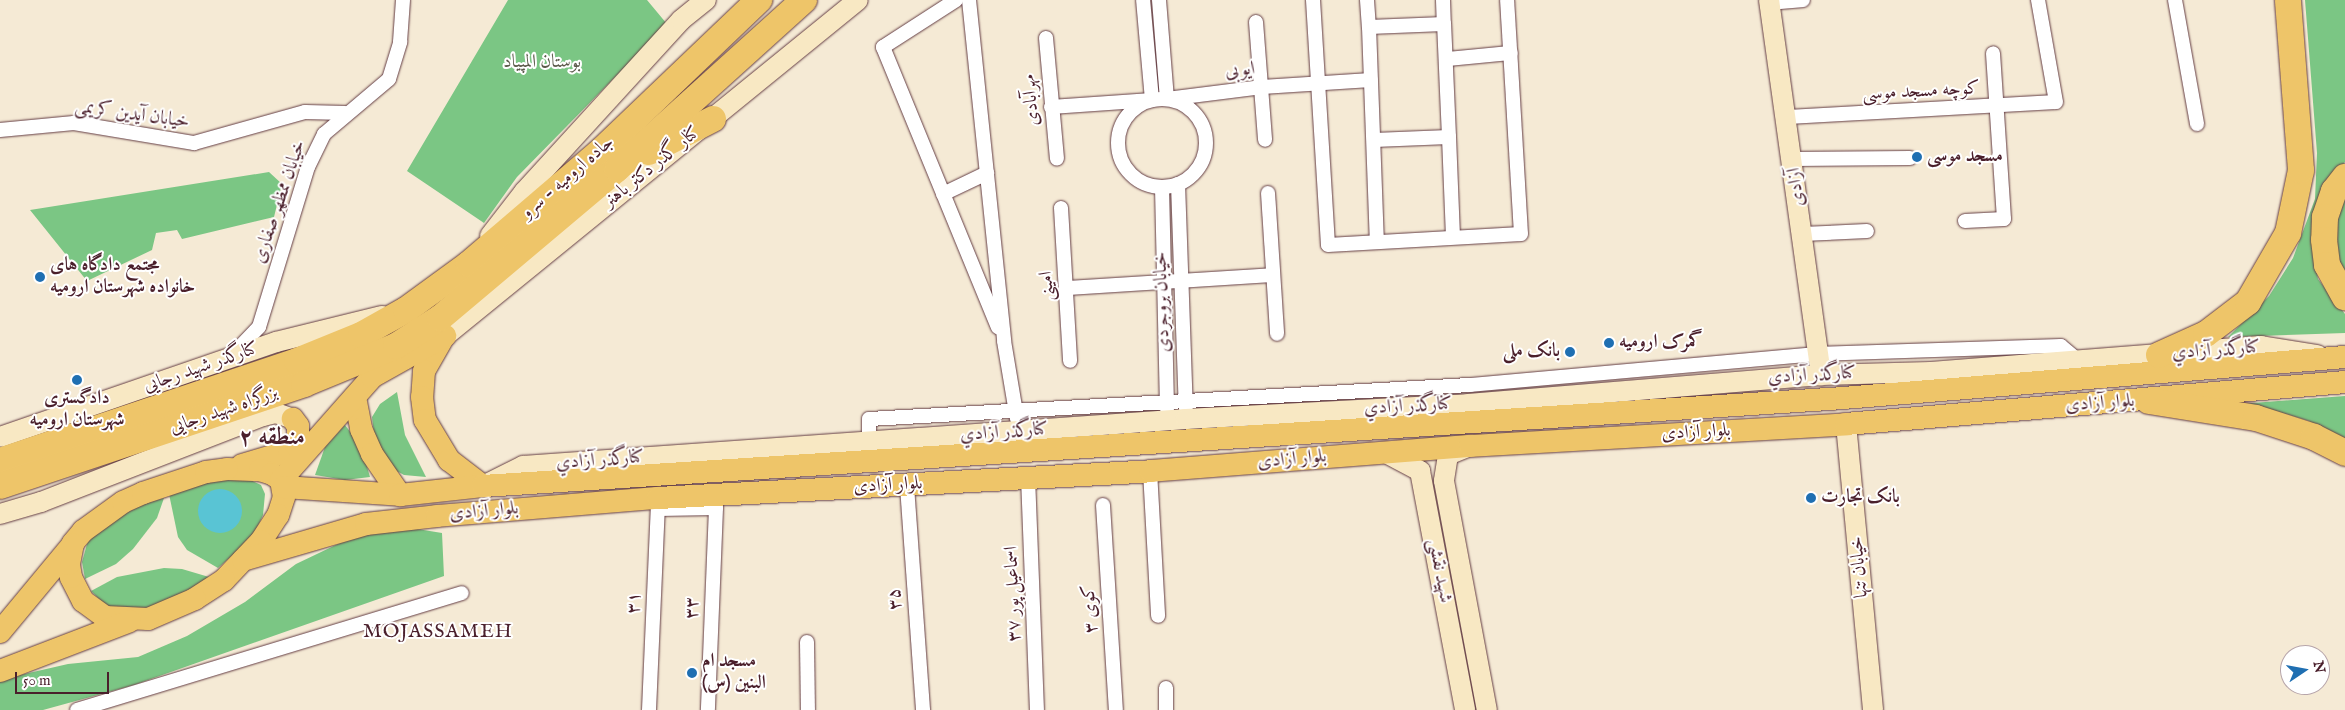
<!DOCTYPE html>
<meta charset="utf-8">
<style>
body{margin:0}
#map{position:relative;width:2345px;height:710px;overflow:hidden;background:#f5ead5;font-family:"IM FELL English",Amiri,serif}
div>[style]{position:absolute}
.green>*{inset:0;background:#7bc684}
.water>*{inset:0;background:#59c4d4}
.round{border-radius:50%}
.roads{filter:drop-shadow(0 0 1px #643d44) drop-shadow(0 0 1px #643d44)}
.street>*{height:14px;margin:-7px;padding:0 7px;transform-origin:7px;border-radius:7px;background:#fff}
.street>.ring{margin:-7px;padding:0;box-sizing:content-box;background:none;border:14px solid #fff;border-radius:50%}
.secondary>*{height:20px;margin:-10px;padding:0 10px;transform-origin:10px;border-radius:10px;background:#f8e8c3}
.primary>*{height:22px;margin:-11px;padding:0 11px;transform-origin:11px;border-radius:11px;background:#eec569}
.highway>*{height:26px;margin:-13px;padding:0 13px;transform-origin:13px;border-radius:13px;background:#eec569}
.dots>*{width:14px;height:14px;translate:-50% -50%;box-sizing:border-box;border:2px solid #fff;border-radius:50%}
span{translate:-50% -50%;white-space:nowrap;text-align:center;line-height:1.15;-webkit-text-stroke:4px #fff;paint-order:stroke}
.park-label{font-size:19px;color:#5b594a}
.street-label{font-size:19px;color:#4a1f2b}
.poi-label{font-size:19px;color:#4a1f2b;font-weight:700}
.left{translate:0 -50%;text-align:left}
.right{translate:-100% -50%;text-align:right}
.neighbourhood-label{font-size:20px;color:#4a1f2b;letter-spacing:1px}
.district-label{font-size:24px;color:#4a1f2b;font-weight:700}
.north{position:absolute;left:2280px;top:645px;width:50px;height:50px;box-sizing:border-box;background:#fff;border:1px solid #b7a5aa;border-radius:50%;rotate:78deg;font-size:14px;font-weight:700;line-height:20px;text-align:center;color:#4a1f2b}
.north::after{content:'';display:block;margin:auto;width:18px;height:22px;background:#1f6fb2;clip-path:polygon(50% 0,100% 100%,50% 72%,0 100%)}
.scale{position:absolute;left:15px;top:672px;width:94px;height:22px;box-sizing:border-box;border:2px solid #4a1f2b;border-top:0;padding-left:6px;font-size:15px;line-height:18px;white-space:nowrap;color:#4a1f2b;-webkit-text-stroke:4px #fff;paint-order:stroke}
</style>
<div id="map">
<div class="green">
<div style="clip-path:polygon(508px 0,647px 0,667px 24px,517px 177px,484px 223px,407px 171px)"></div>
<div style="clip-path:polygon(2305px 0,2345px 0,2345px 162px,2326px 186px,2312px 244px,2318px 279px,2345px 314px,2345px 333px,2228px 337px,2269px 296px,2293px 258px,2315px 199px,2317px 153px)"></div>
<div style="clip-path:polygon(269px 172px,282px 184px,274px 217px,182px 239px,177px 230px,156px 233px,152px 250px,87px 281px,30px 210px)"></div>
<div style="clip-path:polygon(2345px 198px,2345px 277px,2339px 266px,2335px 239px,2339px 211px)"></div>
<div style="clip-path:polygon(397px 392px,405px 435px,426px 477px,404px 475px,384px 464px,375px 443px,372px 417px,380px 404px)"></div>
<div style="clip-path:polygon(2345px 396px,2345px 442px,2309px 421px,2276px 411px,2227px 405px)"></div>
<div style="clip-path:polygon(345px 425px,361px 446px,370px 477px,345px 480px,315px 475px,325px 447px)"></div>
<div style="clip-path:polygon(242px 476px,261px 485px,265px 494px,263px 515px,253px 537px,218px 568px,187px 550px,178px 537px,169px 494px,192px 484px)"></div>
<div style="clip-path:polygon(164px 498px,157px 518px,133px 549px,116px 564px,85px 579px,82px 562px,87px 544px,97px 529px,143px 504px)"></div>
<div style="clip-path:polygon(405px 527px,442px 533px,444px 576px,134px 685px,43px 710px,0 710px,0 682px,7px 678px,68px 664px,138px 657px,187px 636px,245px 602px,296px 564px,365px 531px)"></div>
<div style="clip-path:polygon(164px 568px,182px 569px,209px 577px,186px 594px,154px 608px,119px 610px,104px 604px,91px 591px,117px 577px)"></div>
</div>
<div class="water">
<div class="round" style="left:198px;top:489px;width:44px;height:44px"></div>
</div>
<div class="roads">
<div class="street">
<div style="left:956px;top:0;width:87px;rotate:147.2deg"></div>
<div style="left:883px;top:47px;width:303px;rotate:67.7deg"></div>
<div style="left:969px;top:0;width:343px;rotate:84.1deg"></div>
<div style="left:1004px;top:341px;width:79px;rotate:80.5deg"></div>
<div style="left:1159px;top:0;width:99px;rotate:85.4deg"></div>
<div style="left:1167px;top:99px;width:96px;rotate:-7.2deg"></div>
<div style="left:1262px;top:87px;width:109px;rotate:-3.7deg"></div>
<div style="left:1313px;top:0;width:245px;rotate:86.5deg"></div>
<div style="left:1328px;top:245px;width:193px;rotate:-3.3deg"></div>
<div style="left:1521px;top:234px;width:234px;rotate:-93.4deg"></div>
<div style="left:1367px;top:0;width:27px;rotate:86deg"></div>
<div style="left:1443px;top:0;width:24px;rotate:88deg"></div>
<div style="left:2175px;top:0;width:126px;rotate:79.9deg"></div>
<div style="left:1769px;top:3px;width:34px;rotate:-5deg"></div>
<div style="left:1256px;top:22px;width:118px;rotate:85.6deg"></div>
<div style="left:1046px;top:38px;width:121px;rotate:84.8deg"></div>
<div style="left:1447px;top:59px;width:64px;rotate:-5.4deg"></div>
<div class="ring" style="left:1118px;top:99px;width:74px;height:74px"></div>
<div style="left:1051px;top:107px;width:101px;rotate:-4deg"></div>
<div style="left:1152px;top:100px;width:100px;rotate:-95.1deg"></div>
<div style="left:1788px;top:117px;width:268px;rotate:-3.2deg"></div>
<div style="left:2056px;top:102px;width:104px;rotate:-100deg"></div>
<div style="left:0;top:130px;width:74px;rotate:-5.4deg"></div>
<div style="left:74px;top:123px;width:122px;rotate:9.5deg"></div>
<div style="left:194px;top:143px;width:115px;rotate:-15.6deg"></div>
<div style="left:305px;top:112px;width:40px;rotate:1.4deg"></div>
<div style="left:1449px;top:137px;width:100px;rotate:87.7deg"></div>
<div style="left:1374px;top:140px;width:75px;rotate:-2.3deg"></div>
<div style="left:1449px;top:137px;width:113px;rotate:-92.5deg"></div>
<div style="left:1444px;top:24px;width:75px;rotate:177.7deg"></div>
<div style="left:1369px;top:27px;width:214px;rotate:87.9deg"></div>
<div style="left:1793px;top:159px;width:117px;rotate:-0.5deg"></div>
<div style="left:1178px;top:184px;width:224px;rotate:88deg"></div>
<div style="left:1162px;top:187px;width:222px;rotate:88.7deg"></div>
<div style="left:1268px;top:193px;width:141px;rotate:86.3deg"></div>
<div style="left:943px;top:194px;width:49px;rotate:-25.5deg"></div>
<div style="left:1061px;top:208px;width:153px;rotate:86.6deg"></div>
<div style="left:1965px;top:221px;width:39px;rotate:-3deg"></div>
<div style="left:2004px;top:219px;width:166px;rotate:-93.8deg"></div>
<div style="left:1802px;top:234px;width:65px;rotate:-2.6deg"></div>
<div style="left:1067px;top:288px;width:206px;rotate:-3.6deg"></div>
<div style="left:232px;top:355px;width:39px;rotate:-46deg"></div>
<div style="left:259px;top:327px;width:167px;rotate:-73deg"></div>
<div style="left:308px;top:167px;width:37px;rotate:-64deg"></div>
<div style="left:324px;top:134px;width:85px;rotate:-40.2deg"></div>
<div style="left:389px;top:79px;width:39px;rotate:-73deg"></div>
<div style="left:400px;top:42px;width:42px;rotate:-85.9deg"></div>
<div style="left:869px;top:443px;width:24px;rotate:-90deg"></div>
<div style="left:869px;top:419px;width:602px;rotate:-3.24deg"></div>
<div style="left:1470px;top:385px;width:347px;rotate:-5.1deg"></div>
<div style="left:1816px;top:354px;width:245px;rotate:-1.9deg"></div>
<div style="left:2061px;top:346px;width:25px;rotate:40deg"></div>
<div style="left:1150px;top:471px;width:145px;rotate:86.8deg"></div>
<div style="left:1028px;top:477px;width:233px;rotate:87.8deg"></div>
<div style="left:907px;top:486px;width:225px;rotate:85.9deg"></div>
<div style="left:1103px;top:505px;width:205px;rotate:86.4deg"></div>
<div style="left:658px;top:509px;width:58px;rotate:-1deg"></div>
<div style="left:716px;top:508px;width:202px;rotate:92.3deg"></div>
<div style="left:807px;top:642px;width:68px;rotate:89.2deg"></div>
<div style="left:1166px;top:688px;width:22px;rotate:90deg"></div>
<div style="left:77px;top:710px;width:402px;rotate:-16.9deg"></div>
<div style="left:649px;top:710px;width:209px;rotate:-87.5deg"></div>
</div>
<div class="secondary">
<div style="left:1769px;top:0;width:379px;rotate:82.1deg"></div>
<div style="left:490px;top:236px;width:56px;rotate:-52.3deg"></div>
<div style="left:524px;top:192px;width:233px;rotate:-47.6deg"></div>
<div style="left:681px;top:20px;width:32px;rotate:-39deg"></div>
<div style="left:445px;top:336px;width:532px;rotate:-39.13deg"></div>
<div style="left:1846px;top:424px;width:287px;rotate:84.6deg"></div>
<div style="left:0;top:437px;width:292px;rotate:-19deg"></div>
<div style="left:276px;top:342px;width:109px;rotate:-13.8deg"></div>
<div style="left:1470px;top:446px;width:24px;rotate:158deg"></div>
<div style="left:1448px;top:455px;width:26px;rotate:99deg"></div>
<div style="left:1444px;top:481px;width:233px;rotate:79.4deg"></div>
<div style="left:1384px;top:452px;width:41px;rotate:27.8deg"></div>
<div style="left:1420px;top:471px;width:243px;rotate:79.3deg"></div>
<div style="left:483px;top:486px;width:45px;rotate:-26.6deg"></div>
<div style="left:523px;top:466px;width:665px;rotate:-4.05deg"></div>
<div style="left:1186px;top:419px;width:282px;rotate:-3deg"></div>
<div style="left:1468px;top:404px;width:354px;rotate:-4.7deg"></div>
<div style="left:1821px;top:375px;width:110px;rotate:-1.6deg"></div>
<div style="left:1931px;top:372px;width:331px;rotate:-4.5deg"></div>
<div style="left:2261px;top:346px;width:57px;rotate:9.1deg"></div>
<div style="left:0;top:514px;width:43px;rotate:-16.3deg"></div>
<div style="left:41px;top:502px;width:238px;rotate:-21.2deg"></div>
<div style="left:263px;top:416px;width:13px;rotate:-13deg"></div>
<div style="left:276px;top:413px;width:18px;rotate:19deg"></div>
</div>
<div class="primary">
<div style="left:444px;top:336px;width:40px;rotate:119.7deg"></div>
<div style="left:424px;top:371px;width:26px;rotate:94deg"></div>
<div style="left:422px;top:397px;width:23px;rotate:83deg"></div>
<div style="left:425px;top:420px;width:47px;rotate:59deg"></div>
<div style="left:449px;top:460px;width:43px;rotate:37.4deg"></div>
<div style="left:355px;top:397px;width:33px;rotate:79deg"></div>
<div style="left:361px;top:429px;width:27px;rotate:66deg"></div>
<div style="left:372px;top:454px;width:50px;rotate:55.7deg"></div>
<div style="left:242px;top:465px;width:49px;rotate:-16.6deg"></div>
<div style="left:289px;top:451px;width:9px;rotate:-41deg"></div>
<div style="left:296px;top:445px;width:8px;rotate:-76deg"></div>
<div style="left:298px;top:437px;width:11px;rotate:-90deg"></div>
<div style="left:298px;top:426px;width:9px;rotate:-126deg"></div>
<div style="left:227px;top:469px;width:33px;rotate:2deg"></div>
<div style="left:260px;top:470px;width:13px;rotate:18deg"></div>
<div style="left:272px;top:474px;width:11px;rotate:34deg"></div>
<div style="left:281px;top:480px;width:17px;rotate:80deg"></div>
<div style="left:284px;top:497px;width:19px;rotate:108deg"></div>
<div style="left:278px;top:515px;width:31px;rotate:123deg"></div>
<div style="left:261px;top:541px;width:54px;rotate:133.5deg"></div>
<div style="left:224px;top:580px;width:35px;rotate:147deg"></div>
<div style="left:195px;top:599px;width:51px;rotate:156.9deg"></div>
<div style="left:148px;top:619px;width:43px;rotate:-177.3deg"></div>
<div style="left:105px;top:617px;width:27px;rotate:-144deg"></div>
<div style="left:83px;top:601px;width:27px;rotate:-117deg"></div>
<div style="left:71px;top:577px;width:13px;rotate:-99deg"></div>
<div style="left:69px;top:564px;width:21px;rotate:-79deg"></div>
<div style="left:73px;top:543px;width:16px;rotate:-50deg"></div>
<div style="left:83px;top:531px;width:49px;rotate:-35.9deg"></div>
<div style="left:123px;top:502px;width:22px;rotate:-24deg"></div>
<div style="left:143px;top:493px;width:66px;rotate:-18.4deg"></div>
<div style="left:206px;top:472px;width:21px;rotate:-8deg"></div>
<div style="left:281px;top:480px;width:137px;rotate:-48.5deg"></div>
<div style="left:372px;top:377px;width:84px;rotate:-29.3deg"></div>
<div style="left:284px;top:487px;width:116px;rotate:3.9deg"></div>
<div style="left:400px;top:495px;width:83px;rotate:-6.2deg"></div>
<div style="left:483px;top:486px;width:1363px;rotate:-3.7deg"></div>
<div style="left:1843px;top:398px;width:504px;rotate:-4.67deg"></div>
<div style="left:243px;top:560px;width:128px;rotate:-16.3deg"></div>
<div style="left:366px;top:524px;width:71px;rotate:-6.4deg"></div>
<div style="left:437px;top:516px;width:222px;rotate:-4.7deg"></div>
<div style="left:658px;top:498px;width:493px;rotate:-3.1deg"></div>
<div style="left:1150px;top:471px;width:321px;rotate:-4.5deg"></div>
<div style="left:1470px;top:446px;width:377px;rotate:-3.3deg"></div>
<div style="left:1846px;top:424px;width:501px;rotate:-4.81deg"></div>
<div style="left:0;top:632px;width:114px;rotate:-50.3deg"></div>
<div style="left:0;top:671px;width:139px;rotate:-21deg"></div>
</div>
<div class="highway">
<div style="left:649px;top:152px;width:72px;rotate:-27.3deg"></div>
<div style="left:2345px;top:177px;width:18px;rotate:128deg"></div>
<div style="left:2334px;top:191px;width:28px;rotate:109deg"></div>
<div style="left:2325px;top:217px;width:23px;rotate:92deg"></div>
<div style="left:2324px;top:240px;width:25px;rotate:83deg"></div>
<div style="left:2327px;top:265px;width:37px;rotate:61deg"></div>
<div style="left:2159px;top:355px;width:51px;rotate:-24.1deg"></div>
<div style="left:2206px;top:334px;width:53px;rotate:-37.3deg"></div>
<div style="left:2248px;top:302px;width:80px;rotate:-59.9deg"></div>
<div style="left:2288px;top:233px;width:64px;rotate:-78.3deg"></div>
<div style="left:2301px;top:170px;width:170px;rotate:-94.4deg"></div>
<div style="left:2149px;top:401px;width:108px;rotate:9deg"></div>
<div style="left:2256px;top:418px;width:61px;rotate:18.1deg"></div>
<div style="left:2314px;top:437px;width:35px;rotate:27deg"></div>
<div style="left:0;top:461px;width:313px;rotate:-18.6deg"></div>
<div style="left:297px;top:361px;width:69px;rotate:-22.1deg"></div>
<div style="left:361px;top:335px;width:51px;rotate:-29.1deg"></div>
<div style="left:406px;top:310px;width:78px;rotate:-36.1deg"></div>
<div style="left:469px;top:264px;width:174px;rotate:-40.6deg"></div>
<div style="left:601px;top:151px;width:219px;rotate:-43.7deg"></div>
<div style="left:0;top:486px;width:321px;rotate:-18.5deg"></div>
<div style="left:304px;top:384px;width:100px;rotate:-22.4deg"></div>
<div style="left:396px;top:346px;width:52px;rotate:-32.5deg"></div>
<div style="left:440px;top:318px;width:231px;rotate:-40.1deg"></div>
<div style="left:617px;top:169px;width:252px;rotate:-42.1deg"></div>
</div>
</div>
<div class="dots">
<div style="left:1917px;top:157px;background:#1f6fb2"></div>
<div style="left:40px;top:277px;background:#1f6fb2"></div>
<div style="left:1609px;top:343px;background:#1f6fb2"></div>
<div style="left:1570px;top:352px;background:#1f6fb2"></div>
<div style="left:77px;top:380px;background:#1f6fb2"></div>
<div style="left:1811px;top:498px;background:#1f6fb2"></div>
<div style="left:692px;top:673px;background:#1f6fb2"></div>
</div>
<div class="park-label">
<span style="left:542px;top:63px">بوستان المپیاد</span>
</div>
<div class="street-label">
<span style="left:1240px;top:71px;rotate:-7deg">ایوبی</span>
<span style="left:1921px;top:92px;rotate:-3deg">کوچه مسجد موسی</span>
<span style="left:1032px;top:100px;rotate:-95deg">مهرآبادی</span>
<span style="left:132px;top:115px;rotate:8deg">خیابان آیدین کریمی</span>
<span style="left:652px;top:168px;rotate:-39deg">کنار گذر دکتر باهنر</span>
<span style="left:568px;top:178px;rotate:-41deg">جاده ارومیه - سرو</span>
<span style="left:1797px;top:187px;rotate:-97deg">آزادی</span>
<span style="left:280px;top:202px;rotate:-71deg">خیابان ممظهر صفاری</span>
<span style="left:1048px;top:286px;rotate:-94deg">امینی</span>
<span style="left:1163px;top:302px;rotate:-92deg">خیابان بروجردی</span>
<span style="left:2216px;top:351px;rotate:-4deg">کنارگذر آزادي</span>
<span style="left:201px;top:368px;rotate:-19deg">کنارگذر شهید رجایی</span>
<span style="left:1812px;top:376px;rotate:-3deg">کنارگذر آزادي</span>
<span style="left:2100px;top:404px;rotate:-4deg">بلوار آزادی</span>
<span style="left:1408px;top:407px;rotate:-3deg">کنارگذر آزادي</span>
<span style="left:224px;top:411px;rotate:-19deg">بزرگراه شهید رجایی</span>
<span style="left:1004px;top:433px;rotate:-4deg">کنارگذر آزادي</span>
<span style="left:1696px;top:433px;rotate:-3deg">بلوار آزادی</span>
<span style="left:1292px;top:460px;rotate:-5deg">بلوار آزادی</span>
<span style="left:600px;top:461px;rotate:-4deg">کنارگذر آزادي</span>
<span style="left:888px;top:486px;rotate:-3deg">بلوار آزادی</span>
<span style="left:484px;top:512px;rotate:-5deg">بلوار آزادی</span>
<span style="left:1860px;top:567px;rotate:-95deg">خیابان تنها</span>
<span style="left:1439px;top:571px;rotate:79deg">شهید نقشی</span>
<span style="left:1014px;top:594px;rotate:-92deg">اسماعیل پور ۳۷</span>
<span style="left:896px;top:599px;rotate:-94deg">۳۵</span>
<span style="left:635px;top:603px;rotate:-87deg">۳۱</span>
<span style="left:693px;top:608px;rotate:-88deg">۳۳</span>
<span style="left:1091px;top:609px;rotate:-94deg">کوی ۳</span>
</div>
<div class="poi-label">
<span class="left" style="left:1927px;top:157px">مسجد موسی</span>
<span class="left" style="left:50px;top:277px">مجتمع دادگاه های<br>خانواده شهرستان ارومیه</span>
<span class="left" style="left:1619px;top:343px">گمرک ارومیه</span>
<span class="right" style="left:1560px;top:352px">بانک ملى</span>
<span style="left:77px;top:410px">دادگستری<br>شهرستان ارومیه</span>
<span class="left" style="left:1821px;top:498px">بانک تجارت</span>
<span class="left" style="left:702px;top:673px">مسجد ام<br>البنین (س)</span>
</div>
<div class="neighbourhood-label">
<span style="left:438px;top:631px">MOJASSAMEH</span>
</div>
<div class="district-label">
<span style="left:272px;top:438px">منطقه ۲</span>
</div>
<div class="north">N</div>
<div class="scale">50 m</div>
</div>
